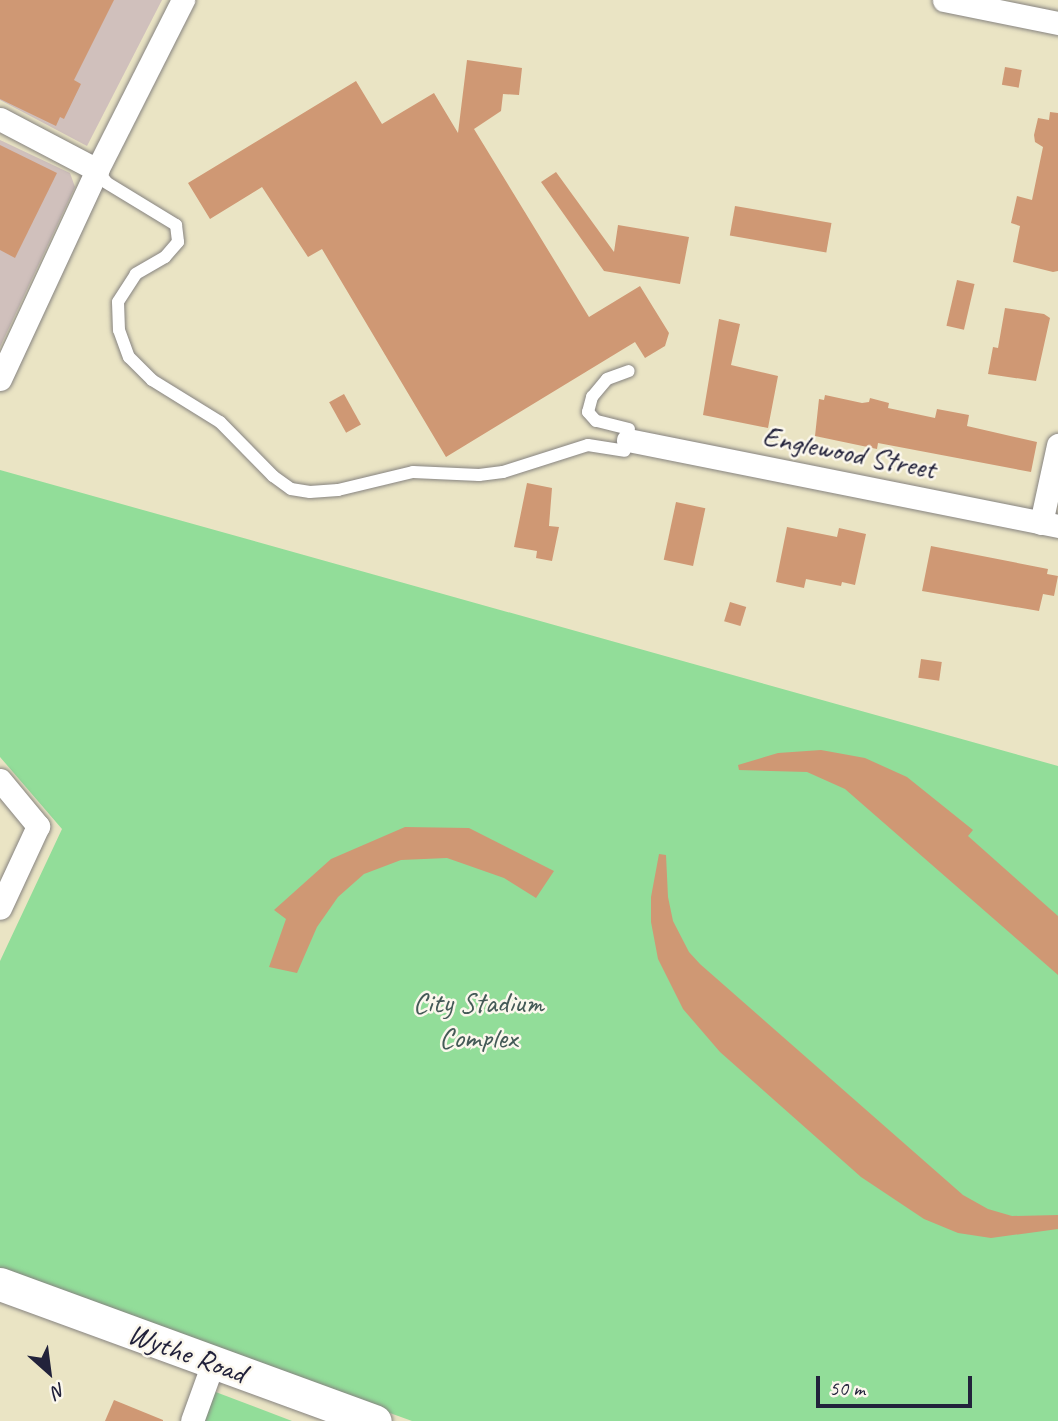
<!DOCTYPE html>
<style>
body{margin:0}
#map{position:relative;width:1058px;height:1421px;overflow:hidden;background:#eae4c4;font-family:Caveat,sans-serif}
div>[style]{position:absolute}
.industrial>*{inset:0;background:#d0c0bc}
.green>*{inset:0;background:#92dd99}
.building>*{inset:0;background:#cf9874;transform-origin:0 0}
.roads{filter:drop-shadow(0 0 2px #868380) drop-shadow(0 0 2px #868380)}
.lane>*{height:12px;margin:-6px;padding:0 6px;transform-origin:6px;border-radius:6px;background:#fff}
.street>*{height:23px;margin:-11.5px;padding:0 11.5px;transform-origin:11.5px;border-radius:11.5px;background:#fff}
.secondary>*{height:33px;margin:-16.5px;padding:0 16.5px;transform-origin:16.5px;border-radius:16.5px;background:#fff}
span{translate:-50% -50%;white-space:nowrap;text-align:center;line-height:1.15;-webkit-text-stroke:5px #fbf7ec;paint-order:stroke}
.street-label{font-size:30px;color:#22223b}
.park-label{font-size:30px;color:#445a57}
.north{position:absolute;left:14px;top:1337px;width:70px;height:70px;-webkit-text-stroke:5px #fbf7ec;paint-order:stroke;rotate:152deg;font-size:19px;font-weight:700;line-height:28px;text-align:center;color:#22223b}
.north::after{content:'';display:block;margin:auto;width:24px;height:32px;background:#22223b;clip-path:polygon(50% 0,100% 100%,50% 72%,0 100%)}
.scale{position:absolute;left:816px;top:1376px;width:156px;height:32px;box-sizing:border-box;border:4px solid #22223b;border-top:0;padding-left:9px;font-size:21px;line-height:24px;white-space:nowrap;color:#22223b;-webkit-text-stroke:5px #fbf7ec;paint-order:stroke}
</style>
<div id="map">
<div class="industrial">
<div style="clip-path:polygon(0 0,162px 0,87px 146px,0 100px)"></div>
<div style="clip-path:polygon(0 140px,70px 173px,75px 187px,0 347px)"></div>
</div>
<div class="green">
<div style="clip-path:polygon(0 470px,1058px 766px,1058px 1421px,412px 1421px,0 1272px,0 961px,62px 829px,0 757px)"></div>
<div style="clip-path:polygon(213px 1391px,292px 1421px,202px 1421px)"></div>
</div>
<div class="building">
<div style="clip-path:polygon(0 0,114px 0,74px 80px,81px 84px,64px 119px,60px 117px,56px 126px,0 99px)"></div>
<div style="clip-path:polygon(467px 60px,522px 68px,519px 95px,503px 94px,501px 111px,474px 129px,589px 317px,640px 286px,669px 333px,665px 346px,645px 358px,635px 342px,446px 457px,322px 249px,308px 257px,262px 187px,210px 219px,188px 183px,356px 81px,382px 124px,434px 93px,458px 133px)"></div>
<div style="left:1005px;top:67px;width:17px;height:18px;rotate:10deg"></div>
<div style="clip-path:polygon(1050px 112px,1058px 113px,1058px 271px,1053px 272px,1013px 262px,1020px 226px,1011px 223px,1017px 196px,1032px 200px,1043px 147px,1035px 142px,1034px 135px,1038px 118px,1049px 120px)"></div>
<div style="clip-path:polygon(0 145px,57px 173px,15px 258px,0 250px)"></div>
<div style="clip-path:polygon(556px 172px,614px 252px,618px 225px,689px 237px,680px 284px,604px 271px,541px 182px)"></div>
<div style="left:735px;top:206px;width:98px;height:30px;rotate:10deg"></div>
<div style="left:957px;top:280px;width:18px;height:47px;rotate:13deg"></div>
<div style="clip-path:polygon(1005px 308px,1044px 314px,1050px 318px,1036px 381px,988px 374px,993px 347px,998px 348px)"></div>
<div style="clip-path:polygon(719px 319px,740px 324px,731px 365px,778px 376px,768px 428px,703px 415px)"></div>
<div style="left:344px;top:394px;width:35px;height:17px;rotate:61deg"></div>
<div style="clip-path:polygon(825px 395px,862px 403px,869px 402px,870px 398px,889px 403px,888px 408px,935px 418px,937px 409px,969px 415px,967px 426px,1037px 442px,1031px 472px,878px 443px,877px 449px,815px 436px,819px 399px,824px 400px)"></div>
<div style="clip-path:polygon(527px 483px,552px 488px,549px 526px,559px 527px,552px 561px,536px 558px,537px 551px,514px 547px)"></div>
<div style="left:676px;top:502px;width:30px;height:59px;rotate:12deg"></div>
<div style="clip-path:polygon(787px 527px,837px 537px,839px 528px,866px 534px,855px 585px,842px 582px,841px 586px,806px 579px,804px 588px,776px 582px)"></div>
<div style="clip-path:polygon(931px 546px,1048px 569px,1047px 574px,1058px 576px,1054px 596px,1043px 594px,1039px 611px,922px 591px)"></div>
<div style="left:730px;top:602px;width:17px;height:20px;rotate:17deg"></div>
<div style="left:921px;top:659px;width:21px;height:19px;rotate:8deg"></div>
<div style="clip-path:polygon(821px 750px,865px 758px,907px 777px,973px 830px,968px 836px,1058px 916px,1058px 975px,845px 789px,807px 772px,739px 770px,738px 765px,778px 753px)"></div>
<div style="clip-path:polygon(405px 827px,469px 828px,554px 871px,536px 898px,504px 878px,447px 858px,401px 860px,364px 874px,338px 897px,317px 927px,297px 973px,269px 967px,286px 919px,274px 910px,331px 859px)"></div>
<div style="clip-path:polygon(659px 854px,666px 855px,668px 897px,673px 921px,689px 952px,700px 964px,963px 1195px,988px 1209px,1012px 1216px,1058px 1215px,1058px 1229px,991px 1238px,958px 1233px,924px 1219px,861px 1177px,720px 1052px,683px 1009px,658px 959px,651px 922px,651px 897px)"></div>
<div style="clip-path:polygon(114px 1400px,163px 1420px,163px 1421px,105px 1421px)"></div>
</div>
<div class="roads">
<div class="lane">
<div style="left:97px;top:170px;width:16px;rotate:52deg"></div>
<div style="left:107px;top:183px;width:81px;rotate:31.3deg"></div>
<div style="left:176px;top:225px;width:17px;rotate:83deg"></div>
<div style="left:178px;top:242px;width:20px;rotate:131deg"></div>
<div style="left:165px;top:257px;width:34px;rotate:150deg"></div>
<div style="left:136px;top:274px;width:33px;rotate:123deg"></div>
<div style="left:118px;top:302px;width:28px;rotate:88deg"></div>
<div style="left:119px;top:330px;width:29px;rotate:70deg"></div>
<div style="left:129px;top:357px;width:33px;rotate:45deg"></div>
<div style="left:152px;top:380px;width:80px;rotate:31.7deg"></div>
<div style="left:220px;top:422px;width:76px;rotate:45.5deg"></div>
<div style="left:273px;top:476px;width:22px;rotate:36deg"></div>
<div style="left:291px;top:489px;width:19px;rotate:9deg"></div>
<div style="left:310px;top:492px;width:28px;rotate:-4deg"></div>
<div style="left:338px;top:490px;width:77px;rotate:-13.5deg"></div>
<div style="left:413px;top:472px;width:66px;rotate:2.6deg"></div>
<div style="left:479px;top:475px;width:24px;rotate:-7deg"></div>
<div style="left:503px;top:472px;width:89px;rotate:-17.6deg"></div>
<div style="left:588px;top:445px;width:37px;rotate:9deg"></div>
<div style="left:629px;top:429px;width:34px;rotate:-166deg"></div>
<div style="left:596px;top:421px;width:12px;rotate:-132deg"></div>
<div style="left:588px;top:412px;width:16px;rotate:-75deg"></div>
<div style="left:592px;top:397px;width:23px;rotate:-50deg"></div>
<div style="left:607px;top:379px;width:23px;rotate:-20deg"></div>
</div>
<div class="street">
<div style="left:944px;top:0;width:116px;rotate:11.4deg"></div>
<div style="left:0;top:119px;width:110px;rotate:27.7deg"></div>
<div style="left:0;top:379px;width:230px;rotate:-65.1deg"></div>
<div style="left:97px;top:170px;width:191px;rotate:-63.2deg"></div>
<div style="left:628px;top:440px;width:439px;rotate:11.3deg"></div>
<div style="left:1041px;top:523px;width:80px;rotate:-77.7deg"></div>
<div style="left:0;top:780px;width:60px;rotate:50.4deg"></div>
<div style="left:38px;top:826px;width:90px;rotate:114.9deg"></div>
<div style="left:192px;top:1421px;width:62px;rotate:-70.1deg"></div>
</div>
<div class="secondary">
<div style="left:0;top:1284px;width:399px;rotate:20.1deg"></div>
</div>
</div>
<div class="street-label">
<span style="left:849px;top:452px;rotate:11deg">Englewood Street</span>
<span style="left:187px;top:1353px;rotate:20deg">Wythe Road</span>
</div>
<div class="park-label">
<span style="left:478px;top:1019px">City Stadium<br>Complex</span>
</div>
<div class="north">N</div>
<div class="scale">50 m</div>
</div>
